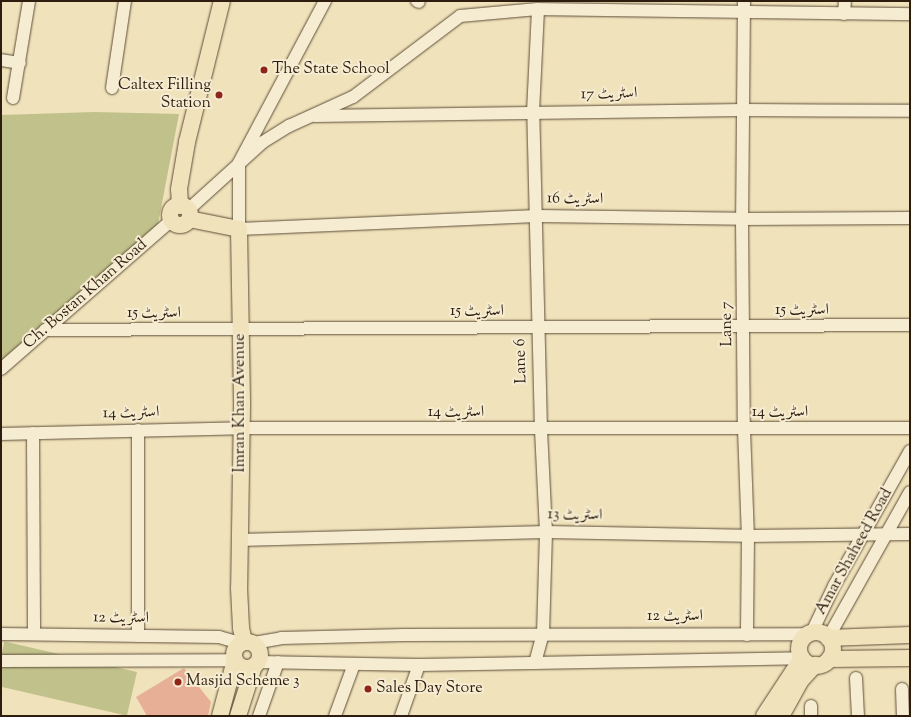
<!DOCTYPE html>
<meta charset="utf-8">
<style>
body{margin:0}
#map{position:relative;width:911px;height:717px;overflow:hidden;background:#f0e2ba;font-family:"Sorts Mill Goudy",Amiri,serif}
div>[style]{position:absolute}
.green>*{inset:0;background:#c1c18b;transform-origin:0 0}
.building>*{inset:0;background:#e7b096}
.roads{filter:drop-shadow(0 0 1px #5e4e3a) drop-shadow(0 0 1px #5e4e3a)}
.minor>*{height:12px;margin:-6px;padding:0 6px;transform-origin:6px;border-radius:6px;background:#f5ecd2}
.major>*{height:16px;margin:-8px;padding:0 8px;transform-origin:8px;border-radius:8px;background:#f0e2ba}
.major>.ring{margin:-8px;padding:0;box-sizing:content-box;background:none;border:16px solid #f0e2ba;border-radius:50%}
.dots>*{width:11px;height:11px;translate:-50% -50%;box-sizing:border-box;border:2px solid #f5ecd2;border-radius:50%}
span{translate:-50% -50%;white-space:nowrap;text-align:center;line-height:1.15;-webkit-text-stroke:4px #f5ecd2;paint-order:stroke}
.poi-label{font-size:16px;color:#2e1d0f}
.left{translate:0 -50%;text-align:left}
.right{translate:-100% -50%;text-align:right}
.street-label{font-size:16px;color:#2e1d0f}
.frame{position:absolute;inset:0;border:2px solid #2e1d0f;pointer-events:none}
</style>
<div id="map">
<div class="green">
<div style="clip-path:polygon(94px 112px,179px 114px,158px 224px,1px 369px,1px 115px)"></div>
<div style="left:137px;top:672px;width:45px;height:136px;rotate:103deg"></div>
</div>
<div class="building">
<div style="clip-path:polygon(184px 668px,211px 702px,208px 716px,147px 716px,136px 697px)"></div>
</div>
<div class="roads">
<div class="minor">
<div style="left:325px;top:1px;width:183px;rotate:118deg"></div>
<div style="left:239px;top:163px;width:66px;rotate:90deg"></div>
<div style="left:239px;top:229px;width:298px;rotate:-2.5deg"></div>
<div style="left:537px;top:216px;width:205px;rotate:0.8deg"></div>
<div style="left:742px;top:219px;width:168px;rotate:-0.3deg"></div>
<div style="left:417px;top:1px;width:2px;rotate:27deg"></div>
<div style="left:744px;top:1px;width:218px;rotate:90.5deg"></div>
<div style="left:742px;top:219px;width:210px;rotate:89.5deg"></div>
<div style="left:744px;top:429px;width:107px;rotate:87.9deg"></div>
<div style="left:748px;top:536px;width:99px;rotate:90.6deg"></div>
<div style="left:844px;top:14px;width:13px;rotate:-86deg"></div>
<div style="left:1px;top:60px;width:19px;rotate:9deg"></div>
<div style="left:112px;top:88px;width:88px;rotate:-81.5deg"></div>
<div style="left:13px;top:98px;width:98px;rotate:-80.6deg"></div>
<div style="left:315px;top:116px;width:428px;rotate:-0.8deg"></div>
<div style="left:743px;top:110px;width:167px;rotate:0.3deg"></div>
<div style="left:188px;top:210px;width:101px;rotate:-42.2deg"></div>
<div style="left:263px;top:142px;width:31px;rotate:-32deg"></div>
<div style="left:289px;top:126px;width:70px;rotate:-24.4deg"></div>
<div style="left:353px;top:97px;width:134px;rotate:-37.1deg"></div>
<div style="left:460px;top:16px;width:78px;rotate:-5.1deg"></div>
<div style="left:538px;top:9px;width:372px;rotate:0.8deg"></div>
<div style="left:45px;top:330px;width:865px;rotate:-0.33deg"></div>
<div style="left:1px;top:369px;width:227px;rotate:-41.1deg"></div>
<div style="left:33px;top:433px;width:201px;rotate:89.7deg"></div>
<div style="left:1px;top:434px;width:240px;rotate:-1.4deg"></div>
<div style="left:241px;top:428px;width:669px"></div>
<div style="left:239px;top:540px;width:307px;rotate:-1.5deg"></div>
<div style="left:546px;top:532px;width:202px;rotate:1.1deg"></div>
<div style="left:748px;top:536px;width:162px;rotate:-0.7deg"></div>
<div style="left:812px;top:632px;width:51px;rotate:-64.4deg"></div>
<div style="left:834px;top:586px;width:155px;rotate:-60.6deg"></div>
<div style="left:1px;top:634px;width:218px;rotate:0.8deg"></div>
<div style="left:219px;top:637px;width:22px;rotate:16deg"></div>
<div style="left:138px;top:636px;width:206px;rotate:-90deg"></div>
<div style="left:828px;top:638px;width:167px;rotate:-60.7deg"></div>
<div style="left:254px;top:643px;width:27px;rotate:-10deg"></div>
<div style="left:281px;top:638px;width:123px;rotate:-1.4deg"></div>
<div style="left:404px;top:635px;width:403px;rotate:-0.1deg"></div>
<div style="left:1px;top:661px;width:234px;rotate:-0.2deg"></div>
<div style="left:258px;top:662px;width:161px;rotate:1.1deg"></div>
<div style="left:419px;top:665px;width:383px;rotate:-1deg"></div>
<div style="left:535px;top:663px;width:30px;rotate:-75deg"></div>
<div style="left:543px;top:634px;width:102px;rotate:-88.3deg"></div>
<div style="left:546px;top:532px;width:102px;rotate:-92.8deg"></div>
<div style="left:541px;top:430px;width:318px;rotate:-91.4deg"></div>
<div style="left:533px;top:112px;width:103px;rotate:-87.2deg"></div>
<div style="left:856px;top:678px;width:38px;rotate:87deg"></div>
<div style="left:902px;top:689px;width:27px;rotate:88deg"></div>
<div style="left:259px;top:716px;width:57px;rotate:-70.6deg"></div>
<div style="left:335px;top:716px;width:55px;rotate:-69.9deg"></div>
<div style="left:401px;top:716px;width:54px;rotate:-70.6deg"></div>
<div style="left:811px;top:716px;width:10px;rotate:-90deg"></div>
</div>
<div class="major">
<div class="ring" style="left:170px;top:205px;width:4px;height:4px"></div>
<div style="left:180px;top:206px;width:17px;rotate:-93deg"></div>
<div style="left:179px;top:189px;width:48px;rotate:-80.3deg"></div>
<div style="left:187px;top:142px;width:145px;rotate:-76.1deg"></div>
<div style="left:189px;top:219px;width:51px;rotate:11.3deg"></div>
<div style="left:239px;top:229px;width:177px;rotate:89deg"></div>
<div style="left:242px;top:406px;width:182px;rotate:90.9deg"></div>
<div style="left:239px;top:588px;width:40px;rotate:87.1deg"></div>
<div style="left:241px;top:628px;width:14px;rotate:78deg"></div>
<div class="ring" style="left:799px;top:632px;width:18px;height:18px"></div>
<div style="left:828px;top:638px;width:82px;rotate:-2.1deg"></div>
<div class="ring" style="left:234px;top:642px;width:10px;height:10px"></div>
<div style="left:829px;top:659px;width:81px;rotate:-0.7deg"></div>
<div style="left:220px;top:716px;width:58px;rotate:-75deg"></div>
<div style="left:238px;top:716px;width:52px;rotate:-72.3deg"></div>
<div style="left:764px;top:716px;width:69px;rotate:-56.8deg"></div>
<div style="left:781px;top:716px;width:41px;rotate:-60.9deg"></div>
<div style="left:801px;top:680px;width:21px;rotate:-47deg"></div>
</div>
</div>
<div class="dots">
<div style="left:264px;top:70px;background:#8f2418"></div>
<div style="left:219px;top:95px;background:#8f2418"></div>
<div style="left:178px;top:682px;background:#8f2418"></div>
<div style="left:368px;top:689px;background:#8f2418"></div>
</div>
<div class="poi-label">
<span class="left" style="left:272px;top:70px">The State School</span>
<span class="right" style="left:211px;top:95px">Caltex Filling<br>Station</span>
<span class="left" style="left:186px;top:682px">Masjid Scheme 3</span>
<span class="left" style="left:376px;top:689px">Sales Day Store</span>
</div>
<div class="street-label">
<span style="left:609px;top:95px;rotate:-1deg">اسٹریٹ 17</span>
<span style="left:575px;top:200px;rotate:1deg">اسٹریٹ 16</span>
<span style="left:86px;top:295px;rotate:-41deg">Ch. Bostan Khan Road</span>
<span style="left:802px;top:311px">اسٹریٹ 15</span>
<span style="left:477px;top:312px">اسٹریٹ 15</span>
<span style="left:154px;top:314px">اسٹریٹ 15</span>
<span style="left:728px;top:324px;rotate:-91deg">Lane 7</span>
<span style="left:522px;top:361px;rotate:-92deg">Lane 6</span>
<span style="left:241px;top:403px;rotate:-90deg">Imran Khan Avenue</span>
<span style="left:456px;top:413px">اسٹریٹ 14</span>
<span style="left:780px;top:413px">اسٹریٹ 14</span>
<span style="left:131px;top:414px;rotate:-1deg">اسٹریٹ 14</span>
<span style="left:575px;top:516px;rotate:1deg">اسٹریٹ 13</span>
<span style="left:855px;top:552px;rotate:-61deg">Amar Shaheed Road</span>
<span style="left:675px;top:617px">اسٹریٹ 12</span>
<span style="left:121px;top:619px;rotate:1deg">اسٹریٹ 12</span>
</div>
<div class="frame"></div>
</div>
